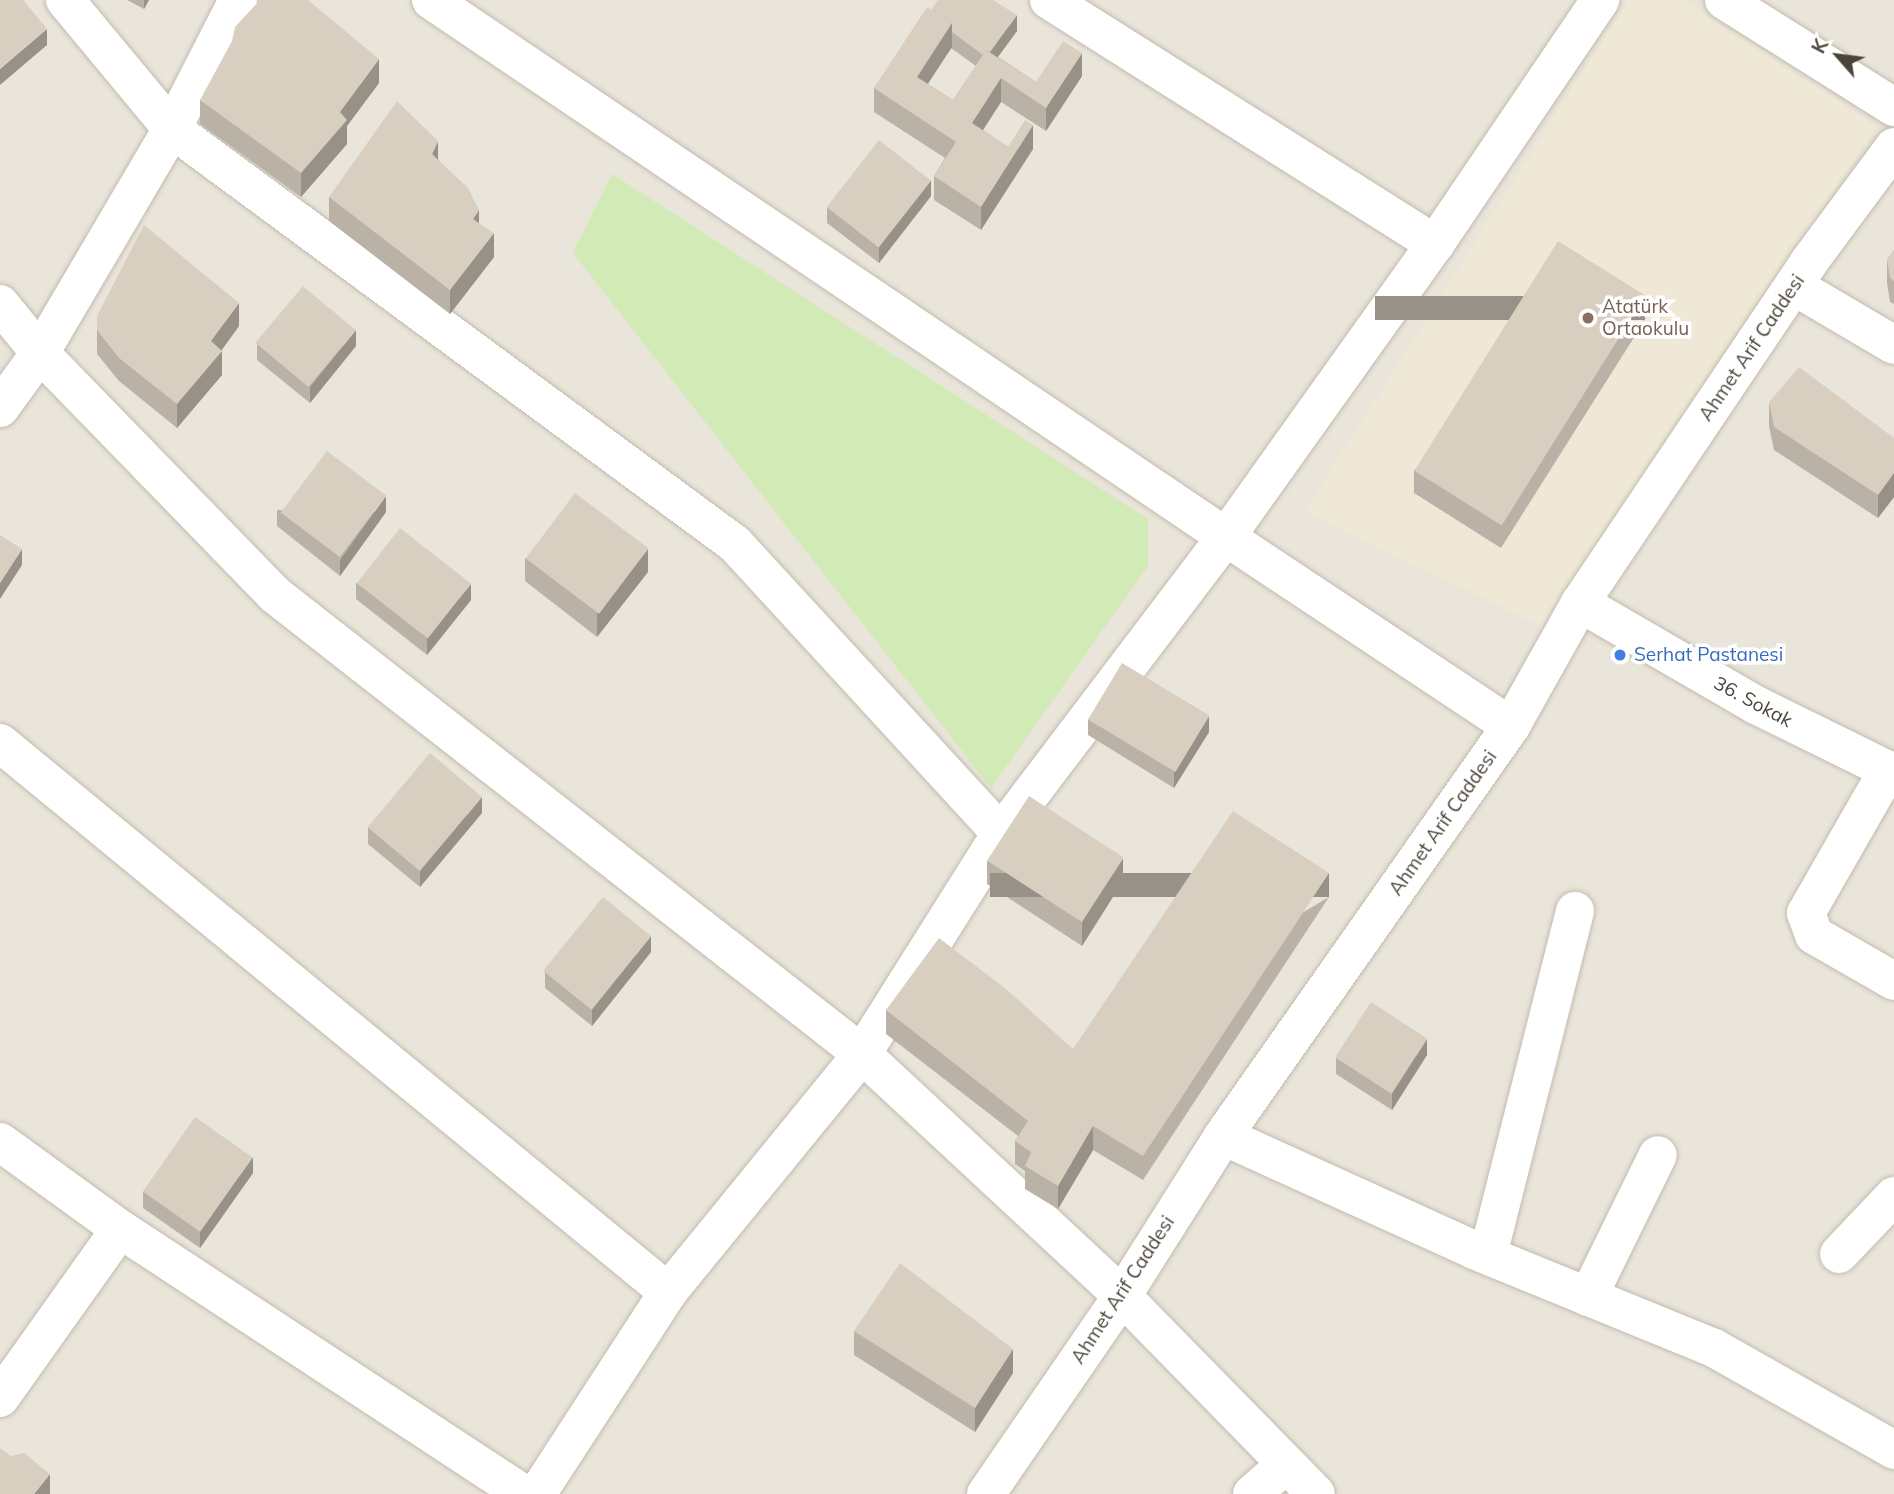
<!DOCTYPE html>
<meta charset="utf-8">
<style>
body{margin:0}
#map{position:relative;width:1894px;height:1494px;overflow:hidden;background:#f6f3ec;font-family:Mulish,sans-serif}
div>[style]{position:absolute}
.residential>*{inset:0;background:#eae5da;transform-origin:0 0}
.education>*{inset:0;background:#efe8d6}
.green>*{inset:0;background:#d2eab5}
.roads{filter:drop-shadow(0 0 2px #c2bbae) drop-shadow(0 0 2px #c2bbae)}
.minor>*{height:38px;margin:-19px;padding:0 19px;transform-origin:19px;border-radius:19px;background:#fff}
.wall>*{inset:0;background:#bab2a6}
.shaded-wall>*{inset:0;background:#979187;transform-origin:0 0}
.building>*{inset:0;background:#d8cfc1;transform-origin:0 0}
.dots>*{width:19px;height:19px;translate:-50% -50%;box-sizing:border-box;border:4px solid #fff;border-radius:50%}
span{translate:-50% -50%;white-space:nowrap;text-align:center;line-height:1.15;-webkit-text-stroke:7px #fff;paint-order:stroke}
.education-label{font-size:19px;color:#785e54}
.left{translate:0 -50%;text-align:left}
.street-label{font-size:19px;color:#4b4439}
.shop-label{font-size:19px;color:#366cbe}
.north{position:absolute;left:1803px;top:21px;width:70px;height:70px;-webkit-text-stroke:5px #fff;paint-order:stroke;rotate:298deg;font-size:19px;font-weight:700;line-height:28px;text-align:center;color:#4b4439}
.north::after{content:'';display:block;margin:auto;width:24px;height:32px;background:#4b4439;clip-path:polygon(50% 0,100% 100%,50% 72%,0 100%)}
</style>
<div id="map">
<div class="residential">
<div style="left:0;top:0;width:1894px;height:1494px"></div>
</div>
<div class="education">
<div style="clip-path:polygon(1628px 0,1682px 0,1877px 126px,1545px 628px,1305px 511px)"></div>
</div>
<div class="green">
<div style="clip-path:polygon(612px 174px,1148px 519px,1148px 566px,991px 788px,573px 253px)"></div>
</div>
<div class="roads">
<div class="minor">
<div style="left:65px;top:0;width:168px;rotate:50.3deg"></div>
<div style="left:172px;top:129px;width:699px;rotate:36.39deg"></div>
<div style="left:735px;top:544px;width:393px;rotate:47.4deg"></div>
<div style="left:431px;top:0;width:959px;rotate:34.04deg"></div>
<div style="left:1226px;top:537px;width:342px;rotate:33.6deg"></div>
<div style="left:1049px;top:0;width:457px;rotate:32.3deg"></div>
<div style="left:1724px;top:0;width:201px;rotate:32.2deg"></div>
<div style="left:1794px;top:286px;width:116px;rotate:30.5deg"></div>
<div style="left:0;top:304px;width:63px;rotate:50.8deg"></div>
<div style="left:40px;top:353px;width:336px;rotate:45.8deg"></div>
<div style="left:274px;top:594px;width:747px;rotate:38.04deg"></div>
<div style="left:862px;top:1054px;width:355px;rotate:42.9deg"></div>
<div style="left:1122px;top:1296px;width:277px;rotate:45.6deg"></div>
<div style="left:0;top:408px;width:68px;rotate:-54deg"></div>
<div style="left:40px;top:353px;width:260px;rotate:-59.5deg"></div>
<div style="left:172px;top:129px;width:145px;rotate:-62.9deg"></div>
<div style="left:1580px;top:603px;width:203px;rotate:30.1deg"></div>
<div style="left:1756px;top:705px;width:154px;rotate:26.2deg"></div>
<div style="left:0;top:743px;width:865px;rotate:39.42deg"></div>
<div style="left:1888px;top:770px;width:165px;rotate:119.8deg"></div>
<div style="left:1806px;top:913px;width:23px;rotate:70deg"></div>
<div style="left:1814px;top:935px;width:92px;rotate:29.9deg"></div>
<div style="left:1223px;top:1136px;width:276px;rotate:24.4deg"></div>
<div style="left:1474px;top:1250px;width:259px;rotate:22.2deg"></div>
<div style="left:1714px;top:1348px;width:207px;rotate:29.5deg"></div>
<div style="left:0;top:1142px;width:148px;rotate:35.9deg"></div>
<div style="left:120px;top:1229px;width:483px;rotate:33.3deg"></div>
<div style="left:1839px;top:1254px;width:80px;rotate:-46.5deg"></div>
<div style="left:1488px;top:1255px;width:355px;rotate:-75.8deg"></div>
<div style="left:1588px;top:1297px;width:158px;rotate:-63.8deg"></div>
<div style="left:0;top:1398px;width:207px;rotate:-54.6deg"></div>
<div style="left:537px;top:1494px;width:241px;rotate:-57deg"></div>
<div style="left:668px;top:1292px;width:307px;rotate:-50.8deg"></div>
<div style="left:862px;top:1054px;width:261px;rotate:-57.8deg"></div>
<div style="left:1001px;top:833px;width:372px;rotate:-52.8deg"></div>
<div style="left:1226px;top:537px;width:360px;rotate:-54.5deg"></div>
<div style="left:1435px;top:244px;width:295px;rotate:-55.9deg"></div>
<div style="left:986px;top:1494px;width:240px;rotate:-55.5deg"></div>
<div style="left:1122px;top:1296px;width:189px;rotate:-57.7deg"></div>
<div style="left:1223px;top:1136px;width:501px;rotate:-54.91deg"></div>
<div style="left:1511px;top:726px;width:141px;rotate:-60.7deg"></div>
<div style="left:1580px;top:603px;width:411px;rotate:-56.1deg"></div>
<div style="left:1809px;top:262px;width:143px;rotate:-53.5deg"></div>
<div style="left:1252px;top:1494px;width:44px;rotate:-41.3deg"></div>
</div>
</div>
<div class="wall">
<div style="clip-path:polygon(127px 0,149px 0,144px 9px)"></div>
<div style="clip-path:polygon(evenodd,931px 10px,1017px 31px,998px 57px,1036px 82px,1082px 76px,1046px 131px,1001px 102px,983px 130px,1008px 147px,1033px 149px,981px 230px,934px 200px,934px 176px,945px 158px,874px 112px,874px 88px,931px 10px,951px 48px,976px 66px,953px 100px,928px 84px,951px 48px)"></div>
<div style="clip-path:polygon(379px 83px,347px 126px,347px 144px,301px 197px,200px 124px,200px 100px)"></div>
<div style="clip-path:polygon(438px 159px,479px 223px,494px 257px,450px 314px,329px 221px,329px 197px)"></div>
<div style="clip-path:polygon(931px 196px,879px 263px,827px 223px,827px 207px)"></div>
<div style="clip-path:polygon(1894px 250px,1894px 304px,1890px 302px,1887px 283px,1887px 260px)"></div>
<div style="clip-path:polygon(97px 316px,239px 326px,221px 350px,222px 375px,177px 428px,119px 381px,97px 354px)"></div>
<div style="clip-path:polygon(1645px 320px,1501px 548px,1414px 493px,1414px 470px)"></div>
<div style="clip-path:polygon(257px 344px,356px 346px,310px 403px,257px 360px)"></div>
<div style="clip-path:polygon(1769px 402px,1894px 438px,1894px 497px,1878px 518px,1774px 450px,1769px 426px)"></div>
<div style="clip-path:polygon(277px 510px,386px 512px,340px 576px,277px 526px)"></div>
<div style="clip-path:polygon(525px 558px,648px 572px,597px 637px,525px 581px)"></div>
<div style="clip-path:polygon(356px 583px,471px 600px,427px 655px,356px 599px)"></div>
<div style="clip-path:polygon(1088px 719px,1209px 732px,1174px 788px,1088px 735px)"></div>
<div style="clip-path:polygon(482px 813px,420px 887px,368px 844px,368px 828px)"></div>
<div style="clip-path:polygon(987px 861px,1123px 881px,1082px 946px,987px 884px)"></div>
<div style="clip-path:polygon(1329px 897px,1143px 1180px,1093px 1150px,1058px 1209px,1025px 1189px,1025px 1171px,1015px 1164px,1015px 1141px,1018px 1136px,886px 1034px,886px 1010px,1073px 1049px)"></div>
<div style="clip-path:polygon(651px 952px,592px 1026px,545px 988px,545px 972px)"></div>
<div style="clip-path:polygon(1427px 1055px,1392px 1110px,1336px 1074px,1336px 1058px)"></div>
<div style="clip-path:polygon(253px 1173px,200px 1248px,143px 1208px,143px 1192px)"></div>
<div style="clip-path:polygon(854px 1331px,1013px 1373px,975px 1432px,854px 1355px)"></div>
</div>
<div class="shaded-wall">
<div style="clip-path:polygon(144px 0,149px 0,144px 9px)"></div>
<div style="clip-path:polygon(1017px 15px,1017px 31px,986px 73px,986px 57px)"></div>
<div style="clip-path:polygon(952px 23px,952px 47px,917px 100px,917px 77px)"></div>
<div style="clip-path:polygon(47px 29px,47px 45px,0 85px,0 69px)"></div>
<div style="clip-path:polygon(1082px 53px,1082px 76px,1046px 131px,1046px 108px)"></div>
<div style="clip-path:polygon(379px 59px,379px 83px,347px 126px,347px 144px,301px 197px,301px 173px,340px 112px)"></div>
<div style="clip-path:polygon(1001px 78px,1001px 102px,972px 147px,972px 123px)"></div>
<div style="clip-path:polygon(1033px 125px,1033px 149px,981px 230px,981px 207px)"></div>
<div style="clip-path:polygon(438px 141px,438px 164px,432px 154px)"></div>
<div style="clip-path:polygon(931px 180px,931px 196px,879px 263px,879px 247px)"></div>
<div style="clip-path:polygon(479px 210px,479px 234px,473px 219px)"></div>
<div style="clip-path:polygon(494px 233px,494px 257px,450px 314px,450px 290px)"></div>
<div style="left:1645px;top:296px;width:24px;height:270px;rotate:90deg"></div>
<div style="clip-path:polygon(239px 303px,239px 326px,211px 365px,211px 341px)"></div>
<div style="clip-path:polygon(356px 330px,356px 346px,310px 403px,310px 387px)"></div>
<div style="clip-path:polygon(222px 351px,222px 375px,177px 428px,177px 404px)"></div>
<div style="clip-path:polygon(1894px 473px,1894px 497px,1878px 518px,1878px 495px)"></div>
<div style="clip-path:polygon(386px 496px,386px 512px,340px 576px,340px 560px)"></div>
<div style="clip-path:polygon(22px 549px,22px 565px,0 599px,0 583px)"></div>
<div style="clip-path:polygon(648px 549px,648px 572px,597px 637px,597px 614px)"></div>
<div style="clip-path:polygon(471px 584px,471px 600px,427px 655px,427px 638px)"></div>
<div style="clip-path:polygon(1209px 716px,1209px 732px,1174px 788px,1174px 772px)"></div>
<div style="clip-path:polygon(482px 797px,482px 813px,420px 887px,420px 871px)"></div>
<div style="clip-path:polygon(1123px 858px,1123px 881px,1082px 946px,1082px 922px)"></div>
<div style="left:1329px;top:873px;width:24px;height:339px;rotate:90deg"></div>
<div style="clip-path:polygon(651px 936px,651px 952px,592px 1026px,592px 1010px)"></div>
<div style="clip-path:polygon(1427px 1039px,1427px 1055px,1392px 1110px,1392px 1094px)"></div>
<div style="clip-path:polygon(1093px 1126px,1093px 1150px,1058px 1209px,1058px 1186px)"></div>
<div style="clip-path:polygon(253px 1157px,253px 1173px,200px 1248px,200px 1232px)"></div>
<div style="clip-path:polygon(1013px 1349px,1013px 1373px,975px 1432px,975px 1408px)"></div>
<div style="clip-path:polygon(50px 1474px,50px 1494px,34px 1494px)"></div>
</div>
<div class="building">
<div style="clip-path:polygon(0 0,23px 0,47px 29px,0 69px)"></div>
<div style="clip-path:polygon(260px 0,308px 0,379px 59px,340px 112px,347px 120px,301px 173px,200px 100px,232px 41px,235px 27px)"></div>
<div style="clip-path:polygon(938px 0,993px 0,1017px 15px,990px 52px,986px 50px,983px 55px,952px 32px,952px 23px,931px 10px)"></div>
<div style="clip-path:polygon(927px 7px,952px 23px,917px 77px,953px 100px,986px 50px,1036px 82px,1063px 41px,1082px 53px,1046px 108px,1001px 78px,972px 123px,1008px 147px,1025px 120px,1033px 125px,981px 207px,934px 176px,956px 142px,874px 88px)"></div>
<div style="clip-path:polygon(397px 101px,438px 141px,432px 154px,468px 188px,479px 210px,473px 219px,494px 233px,450px 290px,329px 197px)"></div>
<div style="left:879px;top:140px;width:66px;height:85px;rotate:38deg"></div>
<div style="clip-path:polygon(144px 225px,239px 303px,211px 341px,222px 351px,177px 404px,119px 358px,97px 330px,97px 316px)"></div>
<div style="left:1558px;top:241px;width:103px;height:271px;rotate:32deg"></div>
<div style="clip-path:polygon(1894px 250px,1894px 281px,1890px 278px,1887px 260px)"></div>
<div style="left:303px;top:286px;width:69px;height:74px;rotate:40deg"></div>
<div style="clip-path:polygon(1799px 367px,1894px 438px,1894px 473px,1878px 495px,1774px 427px,1769px 402px)"></div>
<div style="left:327px;top:451px;width:74px;height:77px;rotate:37deg"></div>
<div style="left:575px;top:493px;width:92px;height:82px;rotate:37deg"></div>
<div style="left:400px;top:528px;width:90px;height:70px;rotate:38deg"></div>
<div style="clip-path:polygon(0 535px,22px 549px,0 583px)"></div>
<div style="left:1122px;top:663px;width:102px;height:66px;rotate:31deg"></div>
<div style="left:430px;top:753px;width:68px;height:97px;rotate:40deg"></div>
<div style="left:1029px;top:796px;width:113px;height:77px;rotate:33deg"></div>
<div style="clip-path:polygon(1233px 811px,1329px 873px,1143px 1156px,1093px 1126px,1058px 1186px,1025px 1166px,1031px 1152px,1015px 1141px,1028px 1121px,886px 1010px,939px 938px,1006px 989px,1073px 1049px)"></div>
<div style="left:603px;top:897px;width:62px;height:95px;rotate:39deg"></div>
<div style="left:1371px;top:1002px;width:67px;height:66px;rotate:33deg"></div>
<div style="left:195px;top:1117px;width:70px;height:91px;rotate:35deg"></div>
<div style="clip-path:polygon(900px 1263px,1013px 1349px,975px 1408px,854px 1331px)"></div>
<div style="clip-path:polygon(0 1448px,11px 1456px,24px 1453px,50px 1474px,34px 1494px,0 1494px)"></div>
</div>
<div class="dots">
<div style="left:1588px;top:318px;background:#8d6e63"></div>
<div style="left:1620px;top:655px;background:#3f7fe0"></div>
</div>
<div class="education-label">
<span class="left" style="left:1602px;top:318px">Atatürk<br>Ortaokulu</span>
</div>
<div class="street-label">
<span style="left:1752px;top:348px;rotate:-56deg">Ahmet Arif Caddesi</span>
<span style="left:1753px;top:702px;rotate:28deg">36. Sokak</span>
<span style="left:1443px;top:823px;rotate:-55deg">Ahmet Arif Caddesi</span>
<span style="left:1123px;top:1290px;rotate:-57deg">Ahmet Arif Caddesi</span>
</div>
<div class="shop-label">
<span class="left" style="left:1634px;top:655px">Serhat Pastanesi</span>
</div>
<div class="north">K</div>
</div>
